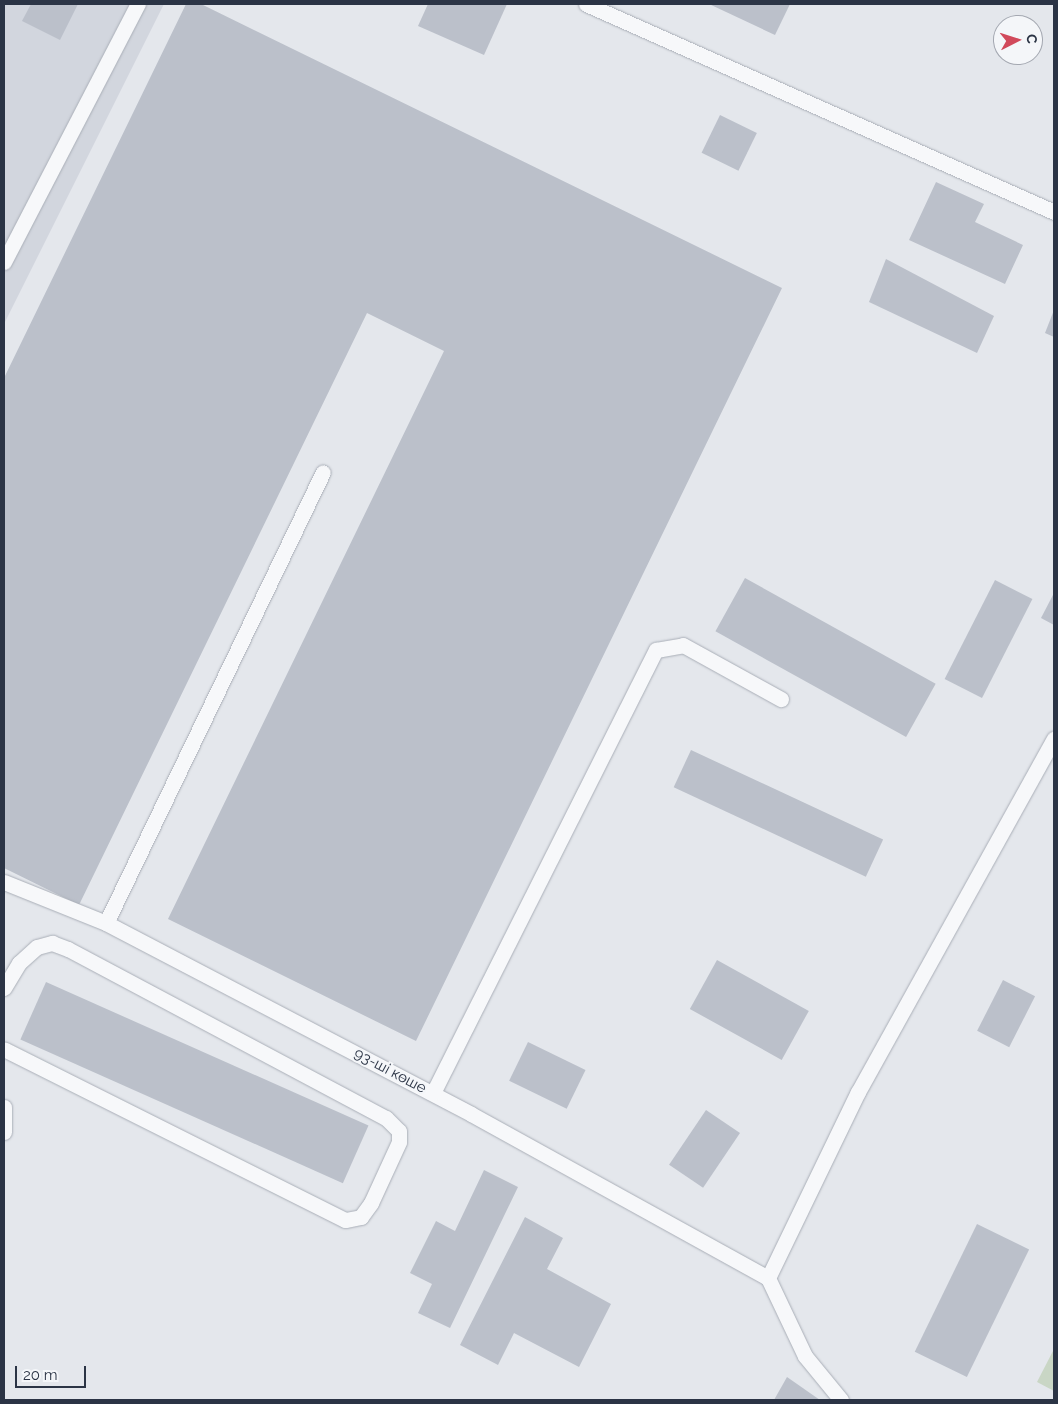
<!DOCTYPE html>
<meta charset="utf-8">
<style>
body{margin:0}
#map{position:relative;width:1058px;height:1404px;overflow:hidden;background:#e4e7ec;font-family:Raleway,sans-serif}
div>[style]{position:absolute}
.built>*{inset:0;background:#d2d6de}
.green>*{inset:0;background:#c9d6c5}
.building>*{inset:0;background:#bbc0ca;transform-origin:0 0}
.roads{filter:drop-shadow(0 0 1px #a9aeb7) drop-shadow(0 0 1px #a9aeb7)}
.lane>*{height:15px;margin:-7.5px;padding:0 7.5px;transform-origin:7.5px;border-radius:7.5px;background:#f7f8fa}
span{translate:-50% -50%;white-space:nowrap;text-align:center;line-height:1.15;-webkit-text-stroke:4px #f4f6f9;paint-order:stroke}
.street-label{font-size:15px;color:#2b3445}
.frame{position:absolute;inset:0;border:5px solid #2b3445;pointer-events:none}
.north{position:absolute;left:993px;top:15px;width:50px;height:50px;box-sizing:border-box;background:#f4f6f9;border:1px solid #a4a8b1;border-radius:50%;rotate:85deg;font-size:14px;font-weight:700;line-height:20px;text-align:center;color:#2b3445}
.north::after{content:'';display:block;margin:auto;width:18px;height:22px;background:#d1495b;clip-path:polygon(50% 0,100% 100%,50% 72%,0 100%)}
.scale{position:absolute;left:15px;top:1366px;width:71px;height:22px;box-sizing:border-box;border:2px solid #2b3445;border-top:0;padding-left:6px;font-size:15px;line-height:18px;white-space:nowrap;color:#2b3445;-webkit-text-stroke:4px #f4f6f9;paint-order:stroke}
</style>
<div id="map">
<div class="built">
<div style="clip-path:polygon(4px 4px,164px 4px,4px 324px)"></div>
</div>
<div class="green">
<div style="clip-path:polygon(1054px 1349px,1054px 1391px,1037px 1382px)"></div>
</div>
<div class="building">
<div style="clip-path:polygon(31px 4px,78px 4px,60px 40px,22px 21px)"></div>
<div style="clip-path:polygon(186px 4px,201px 4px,782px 288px,416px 1041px,168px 919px,444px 351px,367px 313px,79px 905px,4px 868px,4px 378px)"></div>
<div style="clip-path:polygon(428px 4px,507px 4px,484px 55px,418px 26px)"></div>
<div style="clip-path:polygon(709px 4px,790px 4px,775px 35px)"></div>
<div style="left:720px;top:115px;width:41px;height:42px;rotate:26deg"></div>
<div style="clip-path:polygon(936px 182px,984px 204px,975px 222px,1023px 245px,1005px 284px,909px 240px)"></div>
<div style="clip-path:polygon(886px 259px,994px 316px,977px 353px,869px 302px)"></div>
<div style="clip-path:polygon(1054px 310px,1054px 337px,1045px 333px)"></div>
<div style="left:745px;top:578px;width:218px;height:61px;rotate:29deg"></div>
<div style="left:995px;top:580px;width:42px;height:111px;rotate:27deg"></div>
<div style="clip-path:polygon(1054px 593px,1054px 625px,1041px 618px)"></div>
<div style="left:691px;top:750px;width:212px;height:41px;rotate:25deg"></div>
<div style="left:717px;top:960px;width:105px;height:56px;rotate:29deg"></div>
<div style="left:1003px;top:980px;width:36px;height:57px;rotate:27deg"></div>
<div style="left:46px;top:982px;width:353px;height:63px;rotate:24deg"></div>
<div style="left:528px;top:1042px;width:64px;height:43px;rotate:26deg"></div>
<div style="left:706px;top:1110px;width:41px;height:66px;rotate:34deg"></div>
<div style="clip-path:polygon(484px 1170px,518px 1187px,450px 1328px,418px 1313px,432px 1284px,410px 1273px,436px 1221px,455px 1231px)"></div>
<div style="clip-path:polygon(525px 1217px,563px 1238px,547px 1269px,611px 1304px,579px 1367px,514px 1333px,498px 1365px,460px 1345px)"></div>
<div style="left:977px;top:1224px;width:58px;height:142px;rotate:26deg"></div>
<div style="clip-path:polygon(787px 1377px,820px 1400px,774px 1400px)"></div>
</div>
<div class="roads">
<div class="lane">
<div style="left:586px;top:4px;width:512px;rotate:23.96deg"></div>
<div style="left:4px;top:262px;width:291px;rotate:-62.6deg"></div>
<div style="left:4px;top:882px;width:110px;rotate:21.9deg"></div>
<div style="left:106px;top:923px;width:412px;rotate:27.6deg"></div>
<div style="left:471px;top:1114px;width:339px;rotate:28.9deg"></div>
<div style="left:106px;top:923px;width:500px;rotate:-64.3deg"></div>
<div style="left:4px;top:988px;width:29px;rotate:-59deg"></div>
<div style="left:19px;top:963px;width:24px;rotate:-42deg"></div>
<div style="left:37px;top:947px;width:16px;rotate:-15deg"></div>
<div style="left:52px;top:943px;width:17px;rotate:21deg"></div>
<div style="left:68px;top:949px;width:360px;rotate:28deg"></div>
<div style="left:386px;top:1118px;width:18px;rotate:45deg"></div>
<div style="left:399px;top:1131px;width:11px;rotate:90deg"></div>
<div style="left:399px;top:1142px;width:67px;rotate:114.7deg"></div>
<div style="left:371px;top:1203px;width:17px;rotate:126deg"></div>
<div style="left:361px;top:1217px;width:16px;rotate:169deg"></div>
<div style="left:345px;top:1220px;width:381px;rotate:-153.4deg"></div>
<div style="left:433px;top:1093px;width:496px;rotate:-63.3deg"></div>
<div style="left:656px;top:650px;width:27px;rotate:-10deg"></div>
<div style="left:683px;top:645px;width:112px;rotate:28.9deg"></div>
<div style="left:4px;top:1107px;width:25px;rotate:90deg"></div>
<div style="left:768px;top:1278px;width:207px;rotate:-64.2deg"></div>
<div style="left:858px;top:1092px;width:404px;rotate:-61deg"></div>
<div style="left:768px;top:1278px;width:86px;rotate:64.6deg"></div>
<div style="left:805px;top:1356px;width:57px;rotate:50.7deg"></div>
</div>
</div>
<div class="street-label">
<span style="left:390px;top:1071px;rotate:28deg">93-ші көше</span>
</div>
<div class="frame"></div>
<div class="north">С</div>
<div class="scale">20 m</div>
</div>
